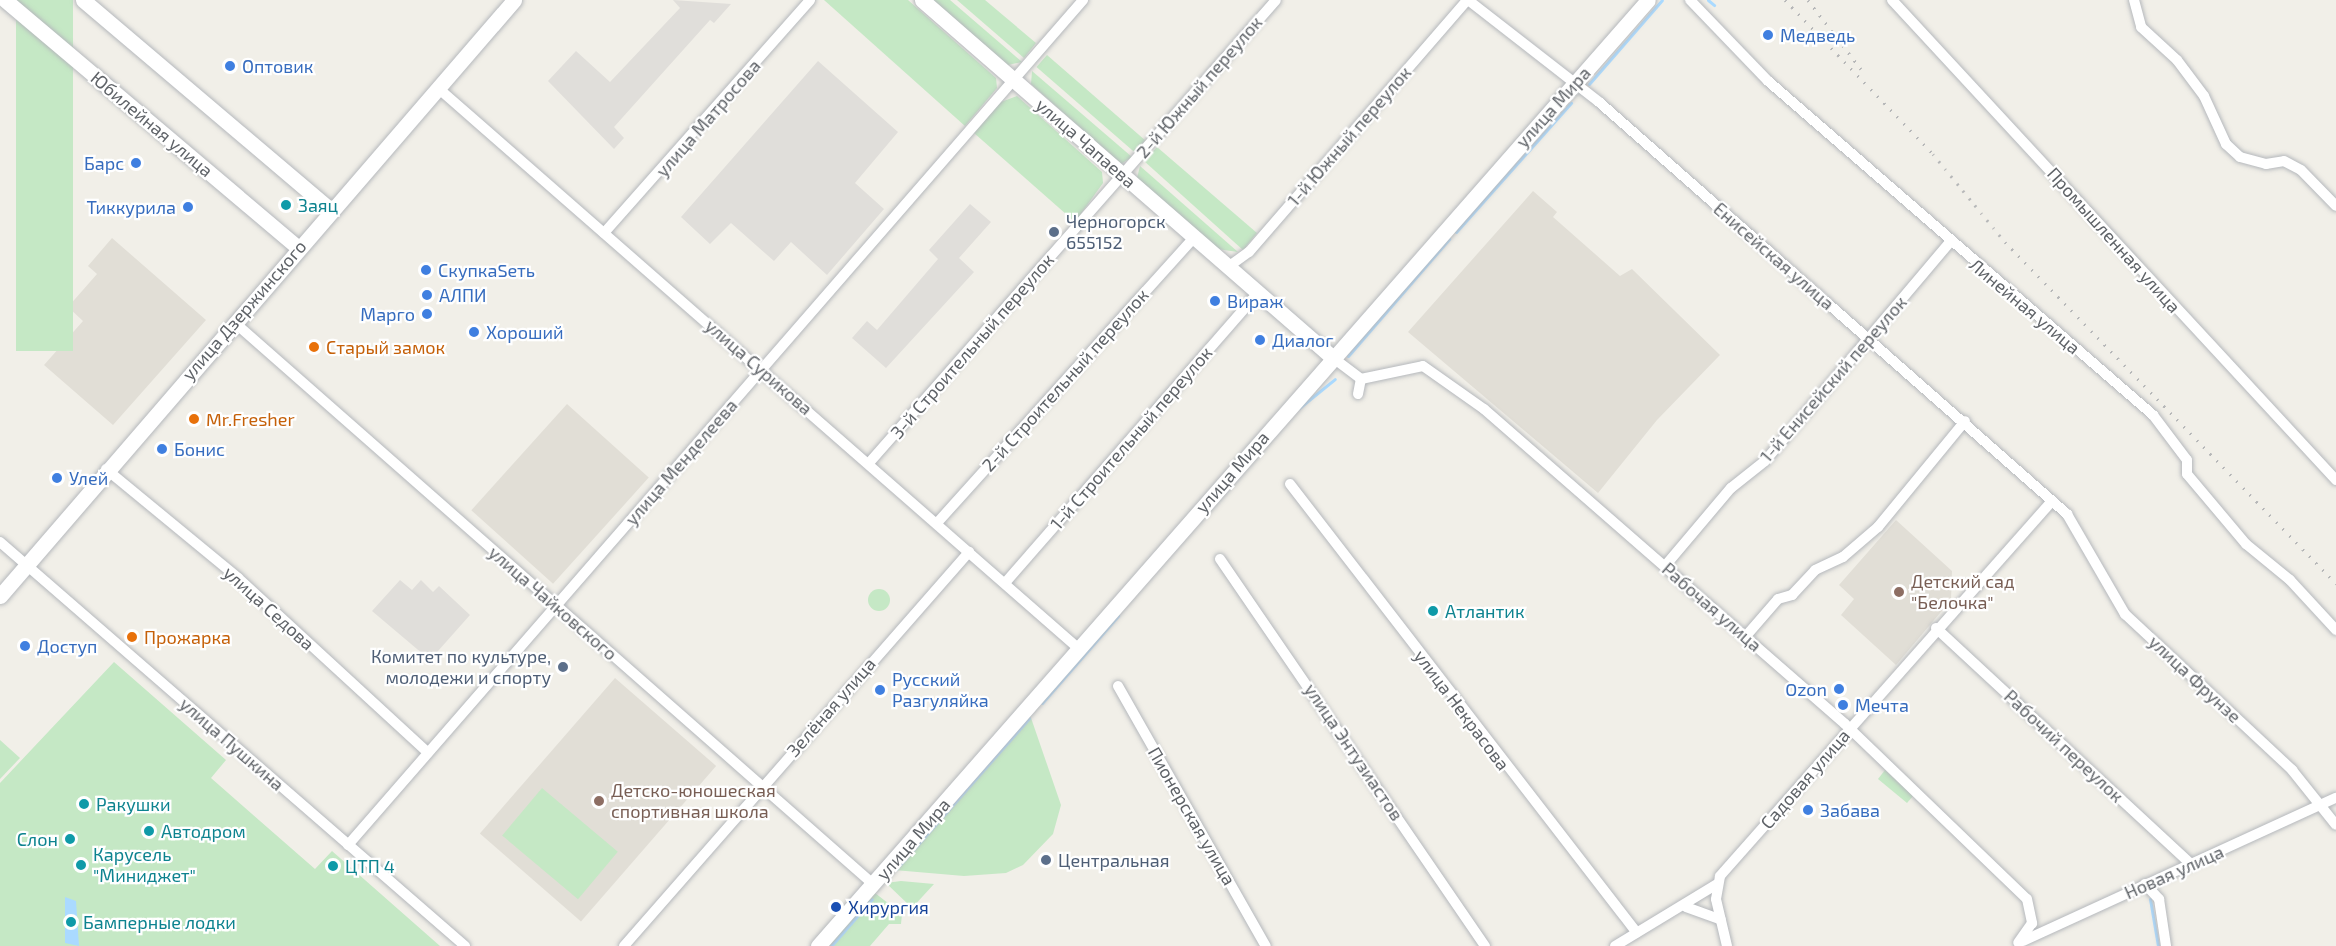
<!DOCTYPE html>
<meta charset="utf-8">
<style>
body{margin:0}
#map{position:relative;width:2336px;height:946px;overflow:hidden;background:#f1efe8;font-family:"Exo 2",sans-serif}
div>[style]{position:absolute}
.industrial>*{inset:0;background:#e0deda}
.education>*{inset:0;background:#e1ded6;transform-origin:0 0}
.green>*{inset:0;background:#c5e8c5;transform-origin:0 0}
.round{border-radius:50%}
.water>*{inset:0;background:#aadaff}
.stream>*{height:3px;margin:-1.5px;padding:0 1.5px;transform-origin:1.5px;border-radius:1.5px;background:#aadaff}
.roads{filter:drop-shadow(0 0 2px #b5b8bc) drop-shadow(0 0 2px #b5b8bc)}
.street>*{height:10px;margin:-5px;padding:0 5px;transform-origin:5px;border-radius:5px;background:#fff}
.secondary>*{height:15px;margin:-7.5px;padding:0 7.5px;transform-origin:7.5px;border-radius:7.5px;background:#fff}
.rail>*{height:3px;margin-top:-1.5px;transform-origin:0;background:repeating-linear-gradient(90deg,#b6b7b8 0 1.5px,transparent 0 9.5px)}
.dots>*{width:16px;height:16px;translate:-50% -50%;box-sizing:border-box;border:3px solid #fff;border-radius:50%}
span{translate:-50% -50%;white-space:nowrap;text-align:center;line-height:1.15;-webkit-text-stroke:4.5px #fff;paint-order:stroke}
.shop-label{font-size:18px;color:#366cbe}
.left{translate:0 -50%;text-align:left}
.right{translate:-100% -50%;text-align:right}
.street-label{font-size:18px;color:#5f6368}
.culture-label{font-size:18px;color:#0d838f}
.service-label{font-size:18px;color:#4e5e75}
.food-label{font-size:18px;color:#c56008}
.education-label{font-size:18px;color:#785e54}
.transit-label{font-size:18px;color:#164399}
</style>
<div id="map">
<div class="industrial">
<div style="clip-path:polygon(673px 0,731px 4px,714px 23px,710px 20px,614px 127px,624px 138px,614px 149px,548px 81px,576px 51px,610px 82px,680px 8px)"></div>
<div style="clip-path:polygon(818px 61px,898px 132px,855px 183px,884px 209px,827px 275px,791px 242px,774px 261px,731px 223px,710px 244px,681px 217px)"></div>
<div style="clip-path:polygon(970px 204px,991px 222px,959px 258px,974px 272px,886px 368px,852px 338px,867px 321px,877px 330px,938px 259px,929px 250px)"></div>
<div style="clip-path:polygon(400px 580px,412px 590px,421px 580px,433px 592px,439px 586px,470px 615px,430px 660px,372px 611px)"></div>
</div>
<div class="education">
<div style="clip-path:polygon(1533px 191px,1557px 212px,1553px 217px,1620px 276px,1632px 269px,1720px 355px,1657px 420px,1598px 493px,1408px 332px)"></div>
<div style="clip-path:polygon(112px 238px,206px 320px,113px 425px,44px 365px,83px 321px,68px 307px,97px 274px,88px 266px)"></div>
<div style="left:567px;top:404px;width:110px;height:143px;rotate:42deg"></div>
<div style="clip-path:polygon(1896px 520px,1952px 571px,1951px 600px,1896px 665px,1841px 615px,1854px 599px,1839px 585px)"></div>
<div style="left:615px;top:678px;width:134px;height:206px;rotate:41deg"></div>
</div>
<div class="green">
<div style="left:16px;top:0;width:57px;height:351px"></div>
<div style="clip-path:polygon(824px 0,908px 0,996px 78px,997px 88px,965px 126px)"></div>
<div style="clip-path:polygon(933px 0,950px 0,1022px 62px,1008px 65px)"></div>
<div style="clip-path:polygon(957px 0,985px 0,1036px 43px,1024px 58px)"></div>
<div style="left:1047px;top:55px;width:130px;height:16px;rotate:41deg"></div>
<div style="clip-path:polygon(1032px 71px,1132px 157px,1121px 164px,1031px 84px)"></div>
<div style="clip-path:polygon(1017px 96px,1102px 172px,1103px 183px,1075px 222px,974px 133px,1001px 102px)"></div>
<div style="clip-path:polygon(1157px 147px,1257px 233px,1243px 250px,1144px 161px)"></div>
<div style="clip-path:polygon(1140px 166px,1238px 252px,1217px 249px,1137px 178px)"></div>
<div class="round" style="left:868px;top:589px;width:22px;height:22px"></div>
<div style="clip-path:polygon(114px 662px,226px 760px,211px 778px,315px 869px,332px 851px,440px 946px,0 946px,0 783px)"></div>
<div style="clip-path:polygon(1030px 715px,1061px 805px,1053px 834px,1023px 865px,1006px 873px,964px 876px,894px 870px)"></div>
<div style="clip-path:polygon(0 740px,20px 758px,0 779px)"></div>
<div style="clip-path:polygon(1885px 770px,1913px 796px,1907px 803px,1878px 779px)"></div>
<div style="left:542px;top:788px;width:99px;height:62px;rotate:40deg"></div>
<div style="clip-path:polygon(901px 881px,934px 884px,912px 908px,886px 883px)"></div>
<div style="clip-path:polygon(875px 893px,902px 914px,901px 924px,889px 924px,870px 946px,828px 946px)"></div>
</div>
<div class="water">
<div style="clip-path:polygon(65px 897px,76px 901px,79px 946px,65px 943px)"></div>
</div>
<div class="stream">
<div style="left:1708px;top:0;width:8px;rotate:40deg"></div>
<div style="left:1589px;top:84px;width:111px;rotate:-49deg"></div>
<div style="left:1456px;top:232px;width:173px;rotate:-48.3deg"></div>
<div style="left:1348px;top:356px;width:155px;rotate:-49.2deg"></div>
<div style="left:1299px;top:408px;width:46px;rotate:-38.9deg"></div>
<div style="left:1042px;top:703px;width:116px;rotate:-48.9deg"></div>
<div style="left:896px;top:869px;width:201px;rotate:-48.6deg"></div>
<div style="left:2150px;top:899px;width:48px;rotate:80.3deg"></div>
<div style="left:831px;top:946px;width:62px;rotate:-48.9deg"></div>
</div>
<div class="roads">
<div class="street">
<div style="left:1468px;top:0;width:166px;rotate:37.9deg"></div>
<div style="left:1599px;top:102px;width:624px;rotate:41.36deg"></div>
<div style="left:2067px;top:514px;width:116px;rotate:59.9deg"></div>
<div style="left:2125px;top:614px;width:229px;rotate:43deg"></div>
<div style="left:2292px;top:770px;width:70px;rotate:51.3deg"></div>
<div style="left:1690px;top:0;width:112px;rotate:46.1deg"></div>
<div style="left:1768px;top:81px;width:510px;rotate:40.94deg"></div>
<div style="left:2153px;top:415px;width:56px;rotate:52.9deg"></div>
<div style="left:2187px;top:460px;width:14px;rotate:90deg"></div>
<div style="left:2187px;top:474px;width:92px;rotate:49.9deg"></div>
<div style="left:2246px;top:544px;width:57px;rotate:39.3deg"></div>
<div style="left:2290px;top:580px;width:68px;rotate:47.4deg"></div>
<div style="left:1892px;top:0;width:654px;rotate:47.23deg"></div>
<div style="left:2134px;top:0;width:28px;rotate:75deg"></div>
<div style="left:2141px;top:27px;width:49px;rotate:42.5deg"></div>
<div style="left:2177px;top:60px;width:45px;rotate:53.1deg"></div>
<div style="left:2204px;top:96px;width:53px;rotate:65.4deg"></div>
<div style="left:2226px;top:144px;width:19px;rotate:43deg"></div>
<div style="left:2240px;top:157px;width:27px;rotate:15deg"></div>
<div style="left:2266px;top:164px;width:18px;rotate:-9deg"></div>
<div style="left:2284px;top:161px;width:19px;rotate:28deg"></div>
<div style="left:2301px;top:170px;width:50px;rotate:45.8deg"></div>
<div style="left:438px;top:88px;width:850px;rotate:41.19deg"></div>
<div style="left:604px;top:233px;width:311px;rotate:-48.5deg"></div>
<div style="left:1228px;top:267px;width:26px;rotate:-36deg"></div>
<div style="left:1249px;top:252px;width:333px;rotate:-49.1deg"></div>
<div style="left:234px;top:322px;width:851px;rotate:41.33deg"></div>
<div style="left:1332px;top:357px;width:36px;rotate:37deg"></div>
<div style="left:1361px;top:379px;width:63px;rotate:-11.8deg"></div>
<div style="left:1423px;top:366px;width:75px;rotate:35.2deg"></div>
<div style="left:1484px;top:409px;width:479px;rotate:41.1deg"></div>
<div style="left:1845px;top:724px;width:252px;rotate:43.9deg"></div>
<div style="left:2027px;top:899px;width:25px;rotate:78deg"></div>
<div style="left:2032px;top:923px;width:24px;rotate:125deg"></div>
<div style="left:1358px;top:394px;width:15px;rotate:-79deg"></div>
<div style="left:869px;top:463px;width:616px;rotate:-48.68deg"></div>
<div style="left:106px;top:469px;width:171px;rotate:39.5deg"></div>
<div style="left:238px;top:578px;width:258px;rotate:42.6deg"></div>
<div style="left:1290px;top:484px;width:567px;rotate:52.3deg"></div>
<div style="left:937px;top:523px;width:384px;rotate:-48deg"></div>
<div style="left:0;top:542px;width:616px;rotate:40.98deg"></div>
<div style="left:1220px;top:559px;width:469px;rotate:55.6deg"></div>
<div style="left:1665px;top:566px;width:102px;rotate:-49.8deg"></div>
<div style="left:1731px;top:488px;width:43px;rotate:-38.5deg"></div>
<div style="left:1765px;top:461px;width:285px;rotate:-49.8deg"></div>
<div style="left:1005px;top:583px;width:385px;rotate:-48.9deg"></div>
<div style="left:1936px;top:628px;width:347px;rotate:42.8deg"></div>
<div style="left:1746px;top:636px;width:49px;rotate:-49.1deg"></div>
<div style="left:1778px;top:599px;width:15px;rotate:-16deg"></div>
<div style="left:1792px;top:595px;width:34px;rotate:-47deg"></div>
<div style="left:1815px;top:570px;width:31px;rotate:-25deg"></div>
<div style="left:1843px;top:557px;width:46px;rotate:-40.6deg"></div>
<div style="left:1878px;top:527px;width:137px;rotate:-50.6deg"></div>
<div style="left:1118px;top:686px;width:299px;rotate:60.4deg"></div>
<div style="left:348px;top:845px;width:1120px;rotate:-48.98deg"></div>
<div style="left:2145px;top:884px;width:21px;rotate:47deg"></div>
<div style="left:2159px;top:899px;width:48px;rotate:81.5deg"></div>
<div style="left:1686px;top:907px;width:37px;rotate:20deg"></div>
<div style="left:2023px;top:941px;width:344px;rotate:-24.6deg"></div>
<div style="left:624px;top:946px;width:524px;rotate:-48.79deg"></div>
<div style="left:1615px;top:946px;width:119px;rotate:-31.3deg"></div>
<div style="left:1727px;top:946px;width:48px;rotate:-103.2deg"></div>
<div style="left:1716px;top:899px;width:23px;rotate:-80deg"></div>
<div style="left:1720px;top:876px;width:501px;rotate:-48.48deg"></div>
</div>
<div class="secondary">
<div style="left:5px;top:0;width:384px;rotate:40.2deg"></div>
<div style="left:83px;top:0;width:325px;rotate:40.3deg"></div>
<div style="left:922px;top:0;width:544px;rotate:41.05deg"></div>
<div style="left:0;top:596px;width:787px;rotate:-49.22deg"></div>
<div style="left:818px;top:946px;width:1258px;rotate:-48.74deg"></div>
</div>
</div>
<div class="rail">
<div style="left:1785px;top:0;width:214px;rotate:46.1deg"></div>
<div style="left:1933px;top:154px;width:114px;rotate:50.7deg"></div>
<div style="left:2005px;top:242px;width:476px;rotate:45.9deg"></div>
<div style="left:1808px;top:0;width:87px;rotate:52.5deg"></div>
</div>
<div class="dots">
<div style="left:1768px;top:35px;background:#3f7fe0"></div>
<div style="left:230px;top:66px;background:#3f7fe0"></div>
<div style="left:136px;top:163px;background:#3f7fe0"></div>
<div style="left:286px;top:205px;background:#0f9aa8"></div>
<div style="left:188px;top:207px;background:#3f7fe0"></div>
<div style="left:1054px;top:232px;background:#5c6f8a"></div>
<div style="left:426px;top:270px;background:#3f7fe0"></div>
<div style="left:427px;top:295px;background:#3f7fe0"></div>
<div style="left:1215px;top:301px;background:#3f7fe0"></div>
<div style="left:427px;top:314px;background:#3f7fe0"></div>
<div style="left:474px;top:332px;background:#3f7fe0"></div>
<div style="left:1260px;top:340px;background:#3f7fe0"></div>
<div style="left:314px;top:347px;background:#e8710a"></div>
<div style="left:194px;top:419px;background:#e8710a"></div>
<div style="left:162px;top:449px;background:#3f7fe0"></div>
<div style="left:57px;top:478px;background:#3f7fe0"></div>
<div style="left:1899px;top:592px;background:#8d6e63"></div>
<div style="left:1433px;top:611px;background:#0f9aa8"></div>
<div style="left:132px;top:637px;background:#e8710a"></div>
<div style="left:25px;top:646px;background:#3f7fe0"></div>
<div style="left:563px;top:667px;background:#5c6f8a"></div>
<div style="left:1839px;top:689px;background:#3f7fe0"></div>
<div style="left:880px;top:690px;background:#3f7fe0"></div>
<div style="left:1843px;top:705px;background:#3f7fe0"></div>
<div style="left:599px;top:801px;background:#8d6e63"></div>
<div style="left:84px;top:804px;background:#0f9aa8"></div>
<div style="left:1808px;top:810px;background:#3f7fe0"></div>
<div style="left:149px;top:831px;background:#0f9aa8"></div>
<div style="left:70px;top:839px;background:#0f9aa8"></div>
<div style="left:1046px;top:860px;background:#5c6f8a"></div>
<div style="left:81px;top:865px;background:#0f9aa8"></div>
<div style="left:333px;top:866px;background:#0f9aa8"></div>
<div style="left:836px;top:907px;background:#1a4fb4"></div>
<div style="left:71px;top:922px;background:#0f9aa8"></div>
</div>
<div class="shop-label">
<span class="left" style="left:1780px;top:35px">Медведь</span>
<span class="left" style="left:242px;top:66px">Оптовик</span>
<span class="right" style="left:124px;top:163px">Барс</span>
<span class="right" style="left:176px;top:207px">Тиккурила</span>
<span class="left" style="left:438px;top:270px">СкупкаSеть</span>
<span class="left" style="left:439px;top:295px">АЛПИ</span>
<span class="left" style="left:1227px;top:301px">Вираж</span>
<span class="right" style="left:415px;top:314px">Марго</span>
<span class="left" style="left:486px;top:332px">Хороший</span>
<span class="left" style="left:1272px;top:340px">Диалог</span>
<span class="left" style="left:174px;top:449px">Бонис</span>
<span class="left" style="left:69px;top:478px">Улей</span>
<span class="left" style="left:37px;top:646px">Доступ</span>
<span class="left" style="left:892px;top:690px">Русский<br>Разгуляйка</span>
<span class="right" style="left:1827px;top:689px">Ozon</span>
<span class="left" style="left:1855px;top:705px">Мечта</span>
<span class="left" style="left:1820px;top:810px">Забава</span>
</div>
<div class="street-label">
<span style="left:1199px;top:87px;rotate:-49deg">2-й Южный переулок</span>
<span style="left:1553px;top:107px;rotate:-48deg">улица Мира</span>
<span style="left:708px;top:118px;rotate:-49deg">улица Матросова</span>
<span style="left:152px;top:124px;rotate:40deg">Юбилейная улица</span>
<span style="left:1349px;top:136px;rotate:-49deg">1-й Южный переулок</span>
<span style="left:1086px;top:143px;rotate:41deg">улица Чапаева</span>
<span style="left:2114px;top:240px;rotate:48deg">Промышленная улица</span>
<span style="left:1774px;top:256px;rotate:41deg">Енисейская улица</span>
<span style="left:2025px;top:306px;rotate:40deg">Линейная улица</span>
<span style="left:244px;top:310px;rotate:-49deg">улица Дзержинского</span>
<span style="left:972px;top:346px;rotate:-49deg">3-й Строительный переулок</span>
<span style="left:759px;top:367px;rotate:41deg">улица Сурикова</span>
<span style="left:1833px;top:379px;rotate:-49deg">1-й Енисейский переулок</span>
<span style="left:1065px;top:380px;rotate:-48deg">2-й Строительный переулок</span>
<span style="left:1131px;top:438px;rotate:-49deg">1-й Строительный переулок</span>
<span style="left:681px;top:462px;rotate:-49deg">улица Менделеева</span>
<span style="left:1232px;top:472px;rotate:-49deg">улица Мира</span>
<span style="left:553px;top:603px;rotate:41deg">улица Чайковского</span>
<span style="left:1712px;top:607px;rotate:41deg">Рабочая улица</span>
<span style="left:269px;top:608px;rotate:42deg">улица Седова</span>
<span style="left:2195px;top:679px;rotate:43deg">улица Фрунзе</span>
<span style="left:831px;top:707px;rotate:-49deg">Зелёная улица</span>
<span style="left:1462px;top:710px;rotate:53deg">улица Некрасова</span>
<span style="left:232px;top:744px;rotate:41deg">улица Пушкина</span>
<span style="left:2064px;top:746px;rotate:43deg">Рабочий переулок</span>
<span style="left:1354px;top:752px;rotate:56deg">улица Энтузиастов</span>
<span style="left:1805px;top:779px;rotate:-49deg">Садовая улица</span>
<span style="left:1192px;top:816px;rotate:60deg">Пионерская улица</span>
<span style="left:913px;top:839px;rotate:-49deg">улица Мира</span>
<span style="left:2174px;top:872px;rotate:-24deg">Новая улица</span>
</div>
<div class="culture-label">
<span class="left" style="left:298px;top:205px">Заяц</span>
<span class="left" style="left:1445px;top:611px">Атлантик</span>
<span class="left" style="left:96px;top:804px">Ракушки</span>
<span class="left" style="left:161px;top:831px">Автодром</span>
<span class="right" style="left:58px;top:839px">Слон</span>
<span class="left" style="left:93px;top:865px">Карусель<br>"Миниджет"</span>
<span class="left" style="left:345px;top:866px">ЦТП 4</span>
<span class="left" style="left:83px;top:922px">Бамперные лодки</span>
</div>
<div class="service-label">
<span class="left" style="left:1066px;top:232px">Черногорск<br>655152</span>
<span class="right" style="left:551px;top:667px">Комитет по культуре,<br>молодежи и спорту</span>
<span class="left" style="left:1058px;top:860px">Центральная</span>
</div>
<div class="food-label">
<span class="left" style="left:326px;top:347px">Старый замок</span>
<span class="left" style="left:206px;top:419px">Mr.Fresher</span>
<span class="left" style="left:144px;top:637px">Прожарка</span>
</div>
<div class="education-label">
<span class="left" style="left:1911px;top:592px">Детский сад<br>"Белочка"</span>
<span class="left" style="left:611px;top:801px">Детско-юношеская<br>спортивная школа</span>
</div>
<div class="transit-label">
<span class="left" style="left:848px;top:907px">Хирургия</span>
</div>
</div>
